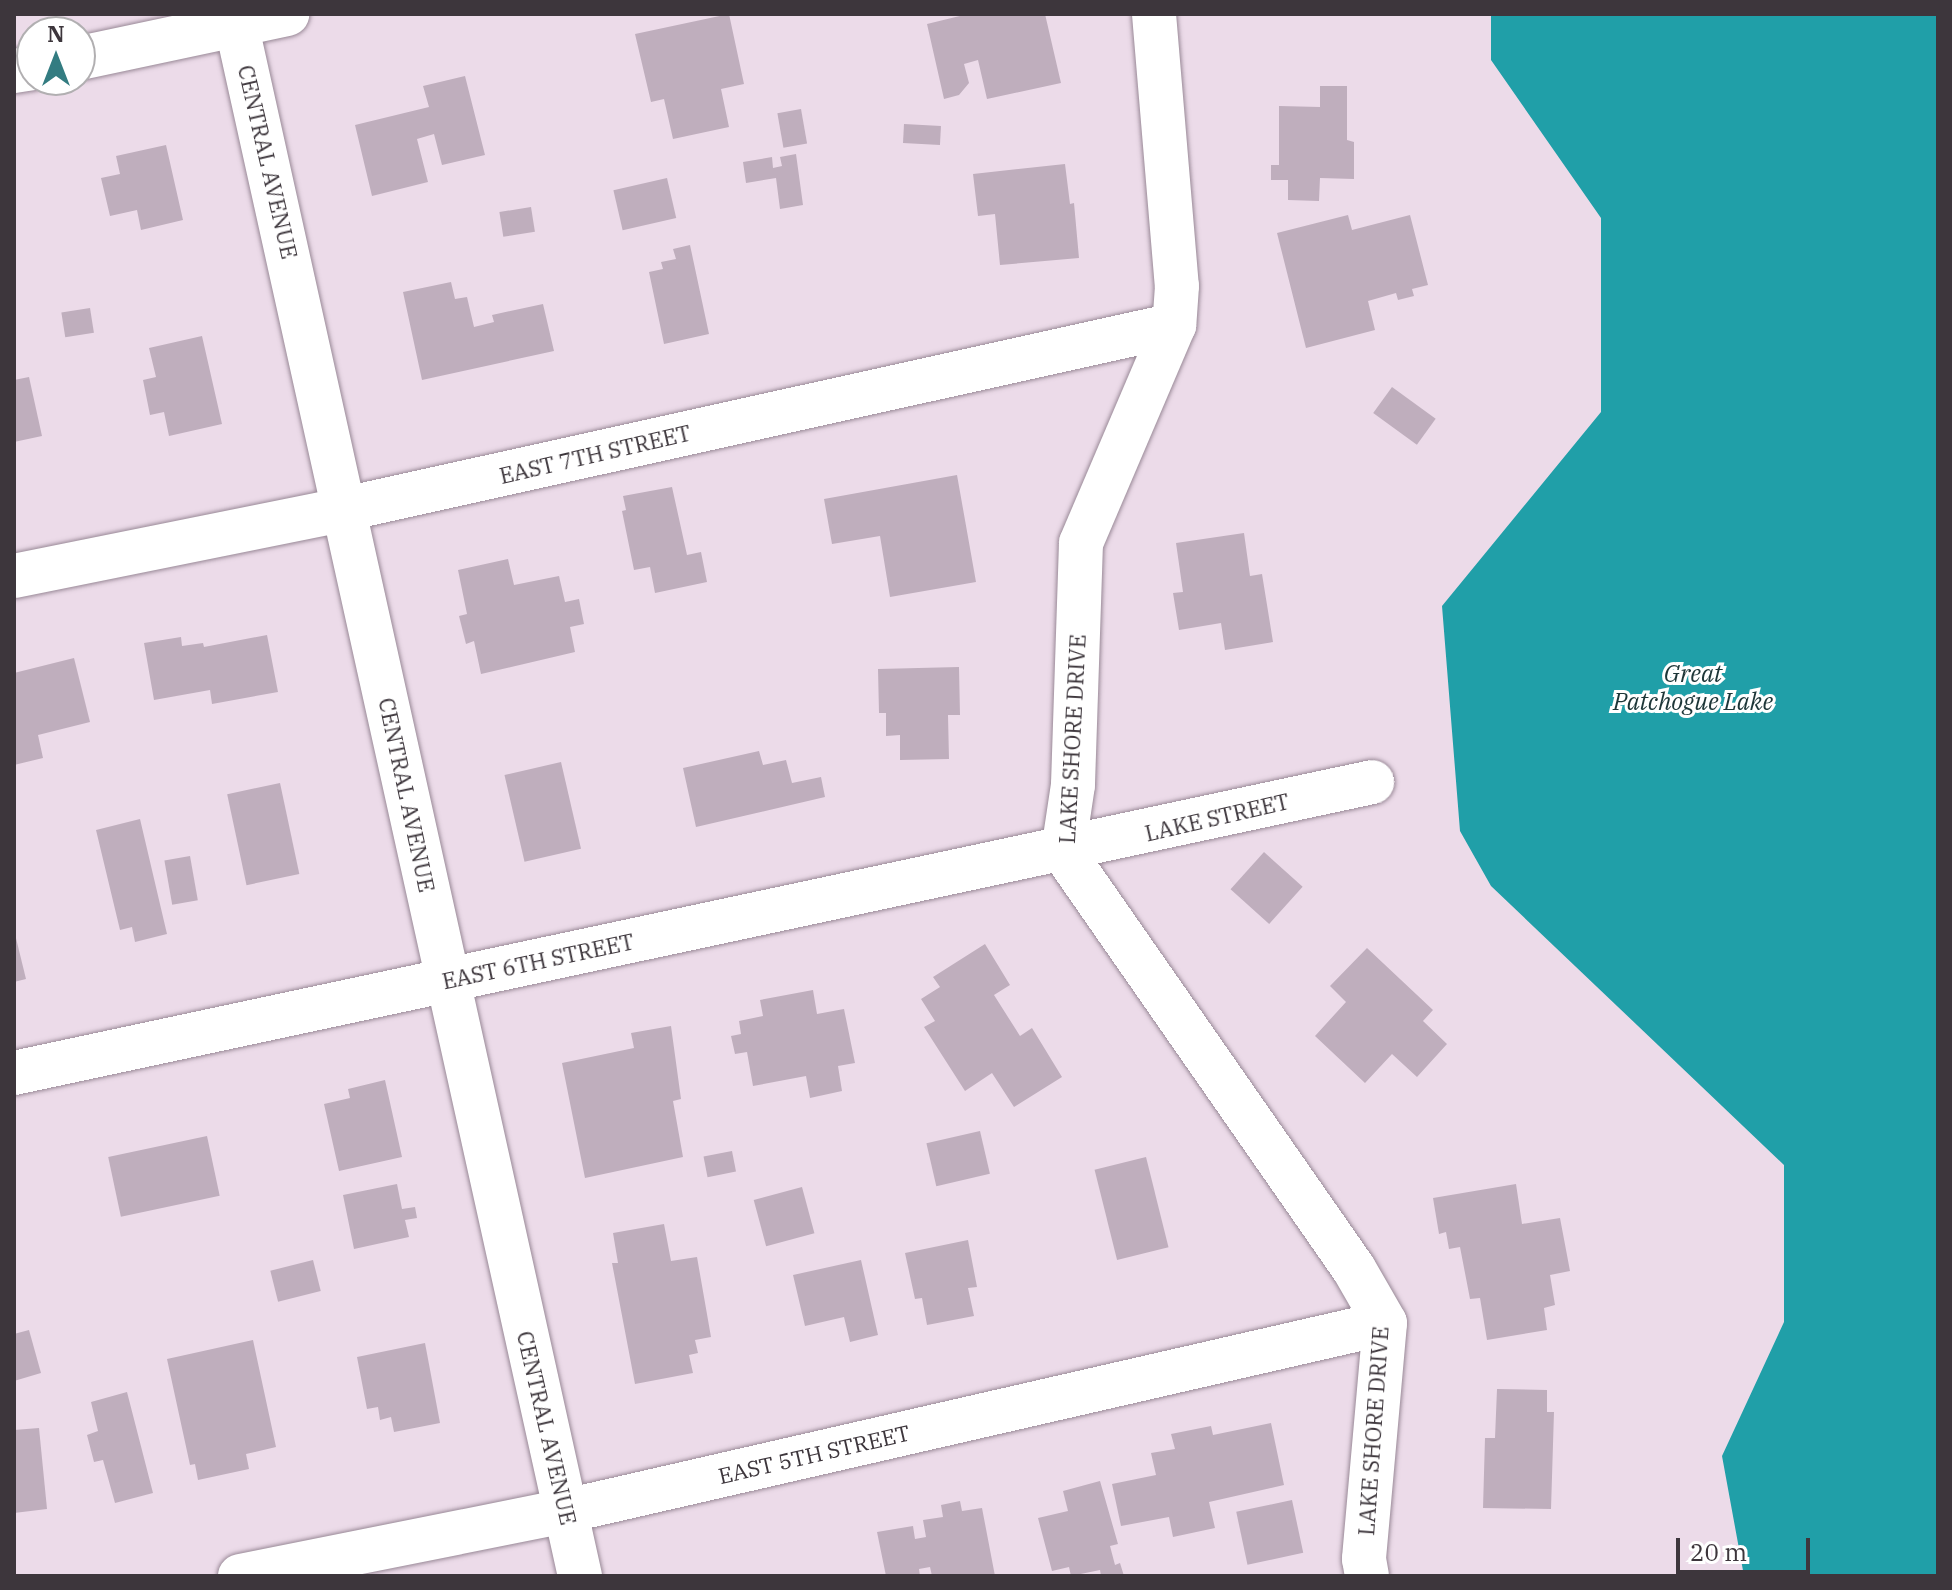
<!DOCTYPE html>
<style>
body{margin:0}
#map{position:relative;width:1952px;height:1590px;overflow:hidden;background:#ecdbe9;font-family:"IBM Plex Serif",serif}
div>[style]{position:absolute}
.water>*{inset:0;background:#209fa8}
.building>*{inset:0;background:#bfaebd;transform-origin:0 0}
.roads{filter:drop-shadow(0 0 2px #998997) drop-shadow(0 0 2px #998997)}
.street>*{height:44px;margin:-22px;padding:0 22px;transform-origin:22px;border-radius:22px;background:#fff}
span{translate:-50% -50%;white-space:nowrap;text-align:center;line-height:1.15;-webkit-text-stroke:6px #fff;paint-order:stroke}
.street-label{font-size:22px;color:#3d363c}
.water-label{font-size:24px;color:#1d3638;font-style:italic}
.frame{position:absolute;inset:0;border:16px solid #3d363c;pointer-events:none}
.north{position:absolute;left:16px;top:16px;width:80px;height:80px;box-sizing:border-box;background:#fff;border:2px solid #b1afb1;border-radius:50%;rotate:0deg;font-size:22px;font-weight:700;line-height:32px;text-align:center;color:#3d363c}
.north::after{content:'';display:block;margin:auto;width:28px;height:36px;background:#337c81;clip-path:polygon(50% 0,100% 100%,50% 72%,0 100%)}
.scale{position:absolute;left:1676px;top:1538px;width:134px;height:36px;box-sizing:border-box;border:4px solid #3d363c;border-top:0;padding-left:10px;font-size:24px;line-height:28px;white-space:nowrap;color:#3d363c;-webkit-text-stroke:6px #fff;paint-order:stroke}
</style>
<div id="map">
<div class="water">
<div style="clip-path:polygon(1491px 14px,1938px 14px,1938px 1576px,1744px 1576px,1722px 1456px,1784px 1322px,1784px 1165px,1491px 886px,1460px 831px,1442px 606px,1601px 412px,1601px 218px,1491px 60px)"></div>
</div>
<div class="building">
<div style="clip-path:polygon(729px 14px,744px 84px,721px 89px,729px 127px,673px 139px,664px 99px,651px 102px,635px 34px)"></div>
<div style="clip-path:polygon(968px 14px,1045px 14px,1061px 83px,987px 99px,978px 60px,964px 64px,969px 83px,959px 95px,944px 99px,927px 24px)"></div>
<div style="clip-path:polygon(465px 76px,485px 155px,442px 165px,434px 134px,417px 139px,428px 182px,372px 196px,355px 125px,429px 107px,423px 86px)"></div>
<div style="clip-path:polygon(1320px 86px,1347px 86px,1347px 140px,1354px 142px,1354px 179px,1320px 178px,1319px 201px,1288px 200px,1288px 180px,1271px 180px,1271px 165px,1279px 165px,1279px 106px,1320px 107px)"></div>
<div style="left:801px;top:109px;width:35px;height:24px;rotate:80deg"></div>
<div style="left:904px;top:124px;width:37px;height:19px;rotate:3deg"></div>
<div style="clip-path:polygon(166px 145px,183px 220px,141px 230px,137px 210px,110px 216px,101px 178px,120px 174px,116px 156px)"></div>
<div style="clip-path:polygon(796px 154px,803px 205px,780px 209px,776px 178px,746px 183px,743px 162px,772px 157px,773px 168px,782px 166px,780px 157px)"></div>
<div style="clip-path:polygon(1065px 164px,1070px 204px,1074px 203px,1079px 258px,1000px 265px,995px 214px,978px 216px,973px 174px)"></div>
<div style="left:667px;top:178px;width:41px;height:55px;rotate:77deg"></div>
<div style="left:531px;top:207px;width:25px;height:32px;rotate:81deg"></div>
<div style="clip-path:polygon(1348px 215px,1352px 230px,1410px 215px,1428px 285px,1412px 289px,1414px 296px,1398px 300px,1396px 293px,1368px 301px,1375px 330px,1306px 348px,1277px 233px)"></div>
<div style="clip-path:polygon(690px 245px,709px 334px,664px 344px,649px 272px,663px 269px,661px 262px,676px 259px,673px 249px)"></div>
<div style="clip-path:polygon(451px 282px,455px 299px,467px 297px,474px 327px,494px 322px,492px 315px,543px 304px,554px 351px,422px 380px,403px 292px)"></div>
<div style="left:90px;top:308px;width:25px;height:29px;rotate:81deg"></div>
<div style="clip-path:polygon(202px 336px,222px 424px,169px 436px,164px 412px,150px 415px,143px 380px,156px 377px,149px 348px)"></div>
<div style="clip-path:polygon(29px 377px,42px 436px,14px 442px,14px 380px)"></div>
<div style="left:1392px;top:387px;width:54px;height:32px;rotate:36deg"></div>
<div style="clip-path:polygon(957px 475px,976px 582px,890px 597px,880px 536px,832px 544px,824px 499px)"></div>
<div style="clip-path:polygon(672px 487px,687px 555px,701px 552px,707px 582px,655px 593px,650px 567px,634px 570px,622px 511px,626px 510px,623px 496px)"></div>
<div style="clip-path:polygon(1244px 533px,1250px 576px,1262px 574px,1273px 642px,1225px 650px,1221px 623px,1179px 630px,1173px 593px,1183px 592px,1176px 543px)"></div>
<div style="clip-path:polygon(508px 559px,514px 585px,559px 576px,565px 602px,579px 599px,584px 624px,570px 627px,575px 652px,481px 674px,474px 641px,466px 644px,459px 616px,467px 614px,458px 570px)"></div>
<div style="clip-path:polygon(267px 635px,278px 692px,212px 704px,210px 690px,154px 700px,144px 643px,181px 637px,182px 646px,203px 643px,204px 647px)"></div>
<div style="clip-path:polygon(74px 658px,90px 722px,38px 735px,43px 758px,14px 765px,14px 673px)"></div>
<div style="clip-path:polygon(959px 667px,960px 715px,948px 715px,949px 759px,900px 760px,900px 735px,886px 736px,886px 713px,879px 713px,878px 669px)"></div>
<div style="clip-path:polygon(759px 751px,763px 765px,786px 760px,792px 783px,821px 777px,825px 797px,696px 827px,683px 768px)"></div>
<div style="left:561px;top:762px;width:89px;height:58px;rotate:77deg"></div>
<div style="left:280px;top:783px;width:93px;height:54px;rotate:78deg"></div>
<div style="clip-path:polygon(140px 819px,167px 934px,135px 942px,132px 927px,120px 930px,96px 830px)"></div>
<div style="left:1264px;top:852px;width:52px;height:50px;rotate:42deg"></div>
<div style="left:190px;top:856px;width:45px;height:26px;rotate:80deg"></div>
<div style="clip-path:polygon(14px 930px,26px 979px,14px 982px)"></div>
<div style="clip-path:polygon(985px 944px,1010px 985px,994px 995px,1020px 1036px,1032px 1028px,1062px 1077px,1014px 1107px,992px 1073px,965px 1091px,924px 1027px,935px 1021px,921px 999px,940px 987px,933px 977px)"></div>
<div style="clip-path:polygon(1367px 948px,1433px 1010px,1423px 1021px,1447px 1044px,1417px 1077px,1392px 1054px,1365px 1083px,1315px 1036px,1346px 1002px,1330px 986px)"></div>
<div style="clip-path:polygon(813px 990px,817px 1014px,844px 1009px,855px 1063px,838px 1066px,842px 1091px,810px 1098px,806px 1076px,753px 1086px,747px 1052px,735px 1054px,731px 1036px,741px 1034px,739px 1021px,763px 1016px,760px 1000px)"></div>
<div style="clip-path:polygon(671px 1026px,681px 1099px,673px 1101px,683px 1157px,585px 1178px,562px 1063px,634px 1048px,631px 1033px)"></div>
<div style="clip-path:polygon(385px 1080px,402px 1157px,339px 1171px,324px 1104px,350px 1098px,348px 1089px)"></div>
<div style="left:980px;top:1131px;width:44px;height:55px;rotate:77deg"></div>
<div style="left:207px;top:1136px;width:61px;height:101px;rotate:78deg"></div>
<div style="left:732px;top:1151px;width:21px;height:29px;rotate:79deg"></div>
<div style="left:1146px;top:1157px;width:93px;height:53px;rotate:76deg"></div>
<div style="clip-path:polygon(397px 1184px,402px 1209px,415px 1207px,417px 1218px,405px 1220px,409px 1237px,354px 1249px,343px 1195px)"></div>
<div style="clip-path:polygon(1516px 1184px,1522px 1224px,1560px 1218px,1570px 1271px,1550px 1275px,1555px 1305px,1544px 1308px,1547px 1330px,1487px 1340px,1480px 1298px,1470px 1299px,1460px 1247px,1449px 1249px,1446px 1232px,1439px 1234px,1433px 1198px)"></div>
<div style="left:802px;top:1187px;width:48px;height:50px;rotate:75deg"></div>
<div style="clip-path:polygon(664px 1224px,671px 1261px,697px 1257px,711px 1337px,695px 1340px,698px 1353px,689px 1355px,693px 1373px,635px 1384px,612px 1263px,618px 1263px,613px 1233px)"></div>
<div style="clip-path:polygon(968px 1240px,977px 1287px,968px 1288px,974px 1316px,927px 1325px,922px 1298px,915px 1299px,905px 1253px)"></div>
<div style="left:313px;top:1260px;width:32px;height:44px;rotate:76deg"></div>
<div style="clip-path:polygon(861px 1260px,878px 1335px,850px 1342px,844px 1317px,805px 1326px,793px 1275px)"></div>
<div style="clip-path:polygon(29px 1330px,41px 1373px,14px 1381px,14px 1334px)"></div>
<div style="clip-path:polygon(253px 1340px,276px 1447px,246px 1454px,249px 1469px,198px 1480px,195px 1464px,190px 1465px,167px 1359px)"></div>
<div style="clip-path:polygon(425px 1343px,440px 1423px,394px 1432px,391px 1417px,380px 1420px,378px 1407px,367px 1409px,357px 1357px)"></div>
<div style="clip-path:polygon(1497px 1389px,1547px 1390px,1547px 1412px,1554px 1412px,1551px 1509px,1483px 1508px,1485px 1438px,1495px 1438px)"></div>
<div style="clip-path:polygon(127px 1392px,153px 1493px,115px 1503px,103px 1460px,94px 1462px,87px 1435px,98px 1431px,91px 1402px)"></div>
<div style="clip-path:polygon(1271px 1423px,1284px 1485px,1209px 1502px,1215px 1528px,1173px 1537px,1169px 1517px,1121px 1526px,1112px 1484px,1156px 1475px,1151px 1453px,1175px 1449px,1171px 1434px,1211px 1426px,1213px 1435px)"></div>
<div style="clip-path:polygon(39px 1428px,47px 1509px,14px 1513px,14px 1430px)"></div>
<div style="clip-path:polygon(1100px 1481px,1118px 1544px,1110px 1546px,1115px 1565px,1120px 1563px,1124px 1576px,1101px 1576px,1100px 1570px,1071px 1576px,1069px 1567px,1052px 1571px,1038px 1518px,1068px 1511px,1063px 1491px)"></div>
<div style="left:1292px;top:1500px;width:54px;height:57px;rotate:78deg"></div>
<div style="clip-path:polygon(960px 1501px,962px 1511px,982px 1508px,995px 1576px,932px 1576px,930px 1567px,919px 1569px,920px 1576px,886px 1576px,877px 1532px,913px 1526px,915px 1539px,926px 1537px,923px 1520px,943px 1517px,941px 1505px)"></div>
</div>
<div class="roads">
<div class="street">
<div style="left:234px;top:14px;width:1600px;rotate:77.51deg"></div>
<div style="left:1154px;top:14px;width:273px;rotate:85.2deg"></div>
<div style="left:1177px;top:286px;width:39px;rotate:94deg"></div>
<div style="left:1174px;top:325px;width:237px;rotate:113.1deg"></div>
<div style="left:1081px;top:543px;width:242px;rotate:91.9deg"></div>
<div style="left:1073px;top:785px;width:67px;rotate:98.6deg"></div>
<div style="left:1063px;top:851px;width:509px;rotate:55.16deg"></div>
<div style="left:1354px;top:1269px;width:62px;rotate:60.1deg"></div>
<div style="left:1385px;top:1323px;width:237px;rotate:95.1deg"></div>
<div style="left:1364px;top:1559px;width:17px;rotate:80deg"></div>
<div style="left:80px;top:58px;width:212px;rotate:-12deg"></div>
<div style="left:14px;top:71px;width:18px;rotate:-9deg"></div>
<div style="left:14px;top:576px;width:338px;rotate:-11.4deg"></div>
<div style="left:345px;top:509px;width:849px;rotate:-12.51deg"></div>
<div style="left:14px;top:1073px;width:1389px;rotate:-12.09deg"></div>
<div style="left:240px;top:1576px;width:332px;rotate:-11.3deg"></div>
<div style="left:566px;top:1511px;width:840px;rotate:-12.93deg"></div>
</div>
</div>
<div class="street-label">
<span style="left:268px;top:162px;rotate:77deg">CENTRAL AVENUE</span>
<span style="left:595px;top:454px;rotate:-13deg">EAST 7TH STREET</span>
<span style="left:1072px;top:739px;rotate:-87deg">LAKE SHORE DRIVE</span>
<span style="left:407px;top:795px;rotate:78deg">CENTRAL AVENUE</span>
<span style="left:1217px;top:817px;rotate:-13deg">LAKE STREET</span>
<span style="left:538px;top:961px;rotate:-12deg">EAST 6TH STREET</span>
<span style="left:547px;top:1428px;rotate:77deg">CENTRAL AVENUE</span>
<span style="left:1373px;top:1431px;rotate:-86deg">LAKE SHORE DRIVE</span>
<span style="left:814px;top:1454px;rotate:-13deg">EAST 5TH STREET</span>
</div>
<div class="water-label">
<span style="left:1693px;top:688px">Great<br>Patchogue Lake</span>
</div>
<div class="frame"></div>
<div class="north">N</div>
<div class="scale">20 m</div>
</div>
